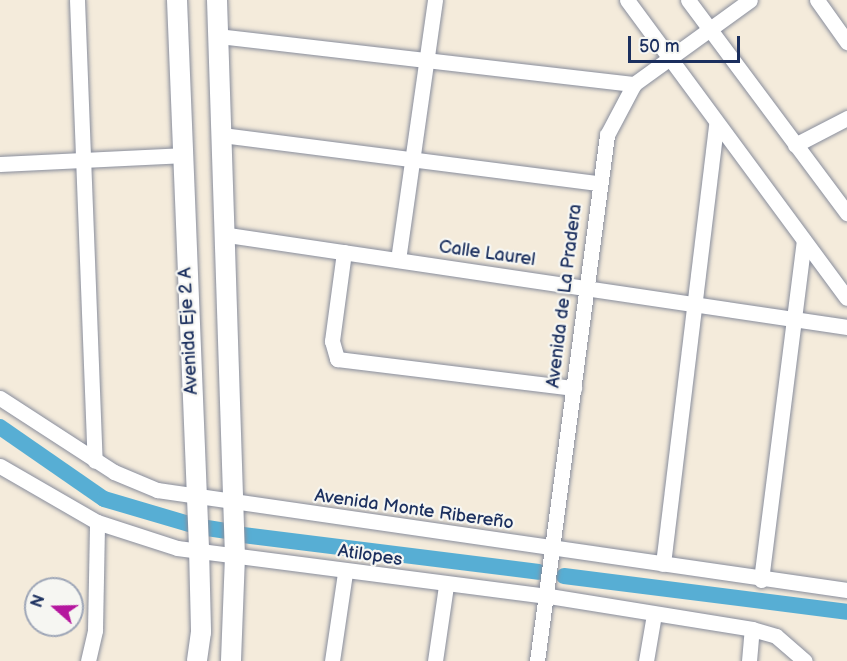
<!DOCTYPE html>
<meta charset="utf-8">
<style>
body{margin:0}
#map{position:relative;width:847px;height:661px;overflow:hidden;background:#f4ebdb;font-family:"Balsamiq Sans",sans-serif}
div>[style]{position:absolute}
.canal>*{height:16px;margin:-8px;padding:0 8px;transform-origin:8px;border-radius:8px;background:#57aed4}
.roads{filter:drop-shadow(0 0 2px #888d9c) drop-shadow(0 0 2px #888d9c)}
.minor>*{height:15px;margin:-7.5px;padding:0 7.5px;transform-origin:7.5px;border-radius:7.5px;background:#fff}
.tertiary>*{height:20px;margin:-10px;padding:0 10px;transform-origin:10px;border-radius:10px;background:#fff}
span{translate:-50% -50%;white-space:nowrap;text-align:center;line-height:1.15;-webkit-text-stroke:4.5px #f6f6f2;paint-order:stroke}
.street-label{font-size:18px;color:#1b2f5e}
.north{position:absolute;left:24px;top:577px;width:60px;height:60px;box-sizing:border-box;background:#f6f6f2;border:2px solid #9ea6b7;border-radius:50%;rotate:290deg;font-size:16px;font-weight:700;line-height:24px;text-align:center;color:#1b2f5e}
.north::after{content:'';display:block;margin:auto;width:21px;height:27px;background:#b5179e;clip-path:polygon(50% 0,100% 100%,50% 72%,0 100%)}
.scale{position:absolute;left:628px;top:36px;width:112px;height:27px;box-sizing:border-box;border:3px solid #1b2f5e;border-top:0;padding-left:8px;font-size:18px;line-height:21px;white-space:nowrap;color:#1b2f5e;-webkit-text-stroke:4px #f6f6f2;paint-order:stroke}
</style>
<div id="map">
<div class="canal">
<div style="left:0;top:427px;width:126px;rotate:34.7deg"></div>
<div style="left:104px;top:499px;width:89px;rotate:16.4deg"></div>
<div style="left:207px;top:528px;width:19px;rotate:9deg"></div>
<div style="left:243px;top:535px;width:298px;rotate:7.1deg"></div>
<div style="left:564px;top:576px;width:285px;rotate:7.2deg"></div>
</div>
<div class="roads">
<div class="minor">
<div style="left:77px;top:0;width:461px;rotate:87.8deg"></div>
<div style="left:627px;top:0;width:370px;rotate:53.6deg"></div>
<div style="left:688px;top:0;width:266px;rotate:53.3deg"></div>
<div style="left:817px;top:0;width:52px;rotate:54.5deg"></div>
<div style="left:218px;top:36px;width:419px;rotate:6.6deg"></div>
<div style="left:222px;top:135px;width:379px;rotate:7.3deg"></div>
<div style="left:795px;top:145px;width:59px;rotate:-27.4deg"></div>
<div style="left:0;top:164px;width:181px;rotate:-2.8deg"></div>
<div style="left:228px;top:235px;width:626px;rotate:8.45deg"></div>
<div style="left:344px;top:252px;width:90px;rotate:97.7deg"></div>
<div style="left:332px;top:341px;width:19px;rotate:74deg"></div>
<div style="left:337px;top:359px;width:239px;rotate:7deg"></div>
<div style="left:398px;top:260px;width:263px;rotate:-81.9deg"></div>
<div style="left:0;top:398px;width:136px;rotate:33deg"></div>
<div style="left:114px;top:472px;width:47px;rotate:22.7deg"></div>
<div style="left:157px;top:490px;width:697px;rotate:8.25deg"></div>
<div style="left:0;top:466px;width:112px;rotate:30deg"></div>
<div style="left:97px;top:522px;width:84px;rotate:18deg"></div>
<div style="left:177px;top:548px;width:375px;rotate:7.4deg"></div>
<div style="left:549px;top:596px;width:206px;rotate:9.2deg"></div>
<div style="left:752px;top:629px;width:25px;rotate:16deg"></div>
<div style="left:776px;top:636px;width:38px;rotate:41deg"></div>
<div style="left:663px;top:564px;width:444px;rotate:-83.1deg"></div>
<div style="left:761px;top:580px;width:342px;rotate:-82.8deg"></div>
<div style="left:88px;top:661px;width:32px;rotate:-77deg"></div>
<div style="left:95px;top:630px;width:108px;rotate:-88.9deg"></div>
<div style="left:332px;top:661px;width:89px;rotate:-81.6deg"></div>
<div style="left:435px;top:661px;width:76px;rotate:-81.7deg"></div>
<div style="left:537px;top:661px;width:531px;rotate:-82.42deg"></div>
<div style="left:607px;top:135px;width:58px;rotate:-62.1deg"></div>
<div style="left:634px;top:84px;width:143px;rotate:-35.9deg"></div>
<div style="left:646px;top:661px;width:48px;rotate:-80.3deg"></div>
<div style="left:749px;top:661px;width:32px;rotate:-85deg"></div>
</div>
<div class="tertiary">
<div style="left:177px;top:0;width:548px;rotate:87.7deg"></div>
<div style="left:199px;top:548px;width:84px;rotate:88.6deg"></div>
<div style="left:201px;top:632px;width:29px;rotate:98deg"></div>
<div style="left:217px;top:0;width:556px;rotate:88.15deg"></div>
<div style="left:235px;top:556px;width:105px;rotate:92.2deg"></div>
</div>
</div>
<div class="street-label">
<span style="left:487px;top:254px;rotate:8deg">Calle Laurel</span>
<span style="left:565px;top:296px;rotate:-83deg">Avenida de La Pradera</span>
<span style="left:189px;top:331px;rotate:-93deg">Avenida Eje 2 A</span>
<span style="left:414px;top:510px;rotate:8deg">Avenida Monte Ribereño</span>
<span style="left:370px;top:556px;rotate:8deg">Atilopes</span>
</div>
<div class="north">N</div>
<div class="scale">50 m</div>
</div>
